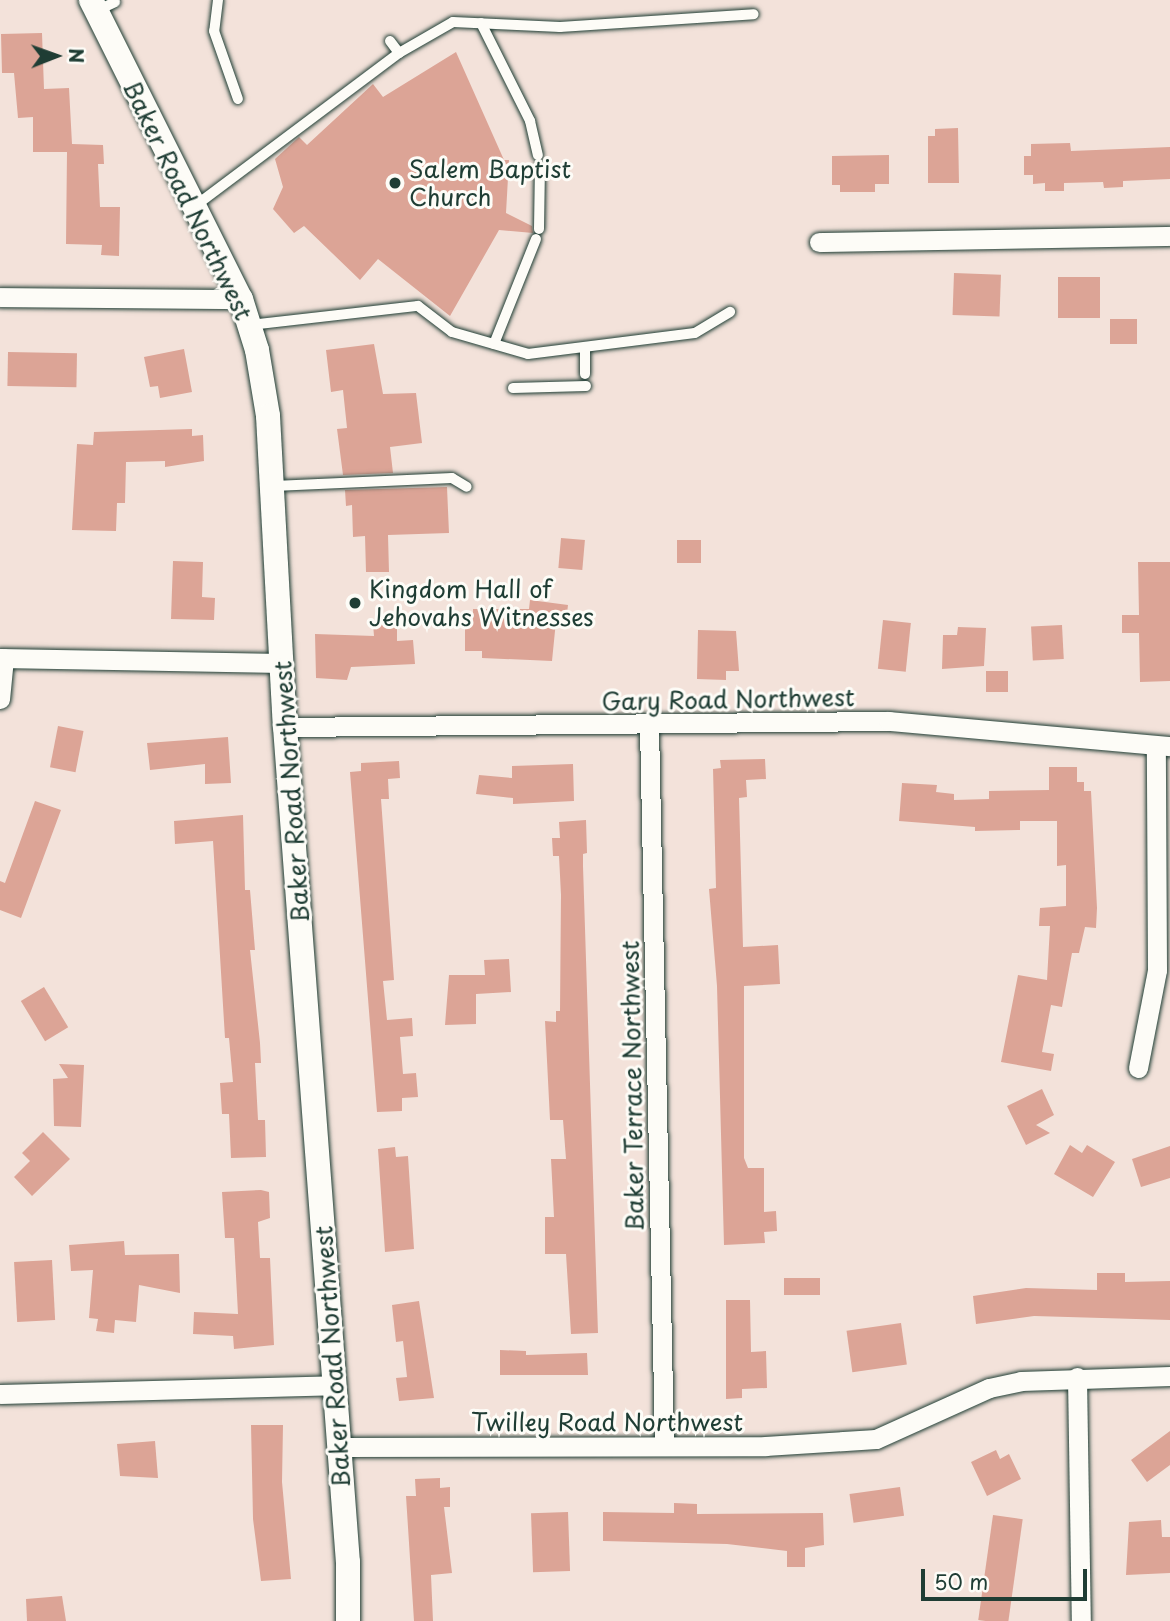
<!DOCTYPE html>
<style>
body{margin:0}
#map{position:relative;width:1170px;height:1621px;overflow:hidden;background:#f3e2da;font-family:"Playpen Sans",sans-serif}
div>[style]{position:absolute}
.building>*{inset:0;background:#dca496;transform-origin:0 0}
.roads{filter:drop-shadow(0 0 2px #1f3d34) drop-shadow(0 0 2px #1f3d34)}
.service>*{height:10px;margin:-5px;padding:0 5px;transform-origin:5px;border-radius:5px;background:#fdfcf7}
.minor>*{height:19px;margin:-9.5px;padding:0 9.5px;transform-origin:9.5px;border-radius:9.5px;background:#fdfcf7}
.tertiary>*{height:24px;margin:-12px;padding:0 12px;transform-origin:12px;border-radius:12px;background:#fdfcf7}
.dots>*{width:19px;height:19px;translate:-50% -50%;box-sizing:border-box;border:4px solid #fdfcf7;border-radius:50%}
span{translate:-50% -50%;white-space:nowrap;text-align:center;line-height:1.15;-webkit-text-stroke:6px #fdfcf7;paint-order:stroke}
.poi-label{font-size:24px;color:#1f3d34}
.left{translate:0 -50%;text-align:left}
.street-label{font-size:24px;color:#1f3d34}
.north{position:absolute;left:21px;top:21px;width:70px;height:70px;-webkit-text-stroke:5px #fdfcf7;paint-order:stroke;rotate:89deg;font-size:19px;font-weight:700;line-height:28px;text-align:center;color:#1f3d34}
.north::after{content:'';display:block;margin:auto;width:24px;height:32px;background:#1f3d34;clip-path:polygon(50% 0,100% 100%,50% 72%,0 100%)}
.scale{position:absolute;left:921px;top:1569px;width:166px;height:32px;box-sizing:border-box;border:4px solid #1f3d34;border-top:0;padding-left:9px;font-size:21px;line-height:24px;white-space:nowrap;color:#1f3d34;-webkit-text-stroke:5px #fdfcf7;paint-order:stroke}
</style>
<div id="map">
<div class="building">
<div style="clip-path:polygon(42px 33px,44px 89px,69px 88px,72px 144px,103px 145px,104px 164px,98px 164px,100px 207px,120px 207px,119px 256px,101px 255px,102px 245px,66px 244px,67px 152px,33px 152px,33px 117px,18px 118px,14px 73px,2px 73px,1px 34px)"></div>
<div style="clip-path:polygon(456px 52px,504px 160px,509px 160px,506px 213px,532px 226px,533px 233px,499px 230px,450px 316px,378px 259px,360px 280px,304px 226px,294px 233px,273px 209px,283px 187px,275px 159px,299px 137px,307px 145px,373px 84px,383px 97px)"></div>
<div style="clip-path:polygon(958px 128px,959px 183px,928px 183px,928px 136px,935px 136px,935px 129px)"></div>
<div style="clip-path:polygon(1070px 143px,1071px 151px,1170px 147px,1170px 179px,1123px 181px,1123px 187px,1104px 188px,1103px 182px,1064px 183px,1064px 191px,1045px 191px,1045px 183px,1033px 184px,1033px 175px,1024px 175px,1024px 156px,1031px 156px,1031px 144px)"></div>
<div style="clip-path:polygon(889px 155px,889px 184px,875px 184px,875px 192px,840px 192px,840px 185px,832px 185px,832px 156px)"></div>
<div style="left:954px;top:273px;width:47px;height:42px;rotate:2deg"></div>
<div style="left:1058px;top:277px;width:42px;height:41px"></div>
<div style="left:1137px;top:319px;width:25px;height:27px;rotate:90deg"></div>
<div style="clip-path:polygon(374px 344px,383px 394px,416px 393px,422px 443px,390px 447px,393px 473px,343px 475px,337px 429px,347px 428px,343px 390px,331px 392px,326px 350px)"></div>
<div style="clip-path:polygon(184px 349px,192px 392px,160px 398px,158px 386px,150px 387px,144px 357px)"></div>
<div style="left:8px;top:352px;width:69px;height:34px;rotate:1deg"></div>
<div style="clip-path:polygon(192px 429px,192px 436px,203px 435px,204px 461px,165px 467px,165px 461px,126px 462px,125px 503px,117px 503px,116px 531px,72px 530px,77px 444px,93px 445px,94px 432px)"></div>
<div style="clip-path:polygon(447px 487px,449px 533px,388px 535px,389px 572px,366px 572px,365px 536px,353px 537px,352px 505px,346px 506px,345px 490px)"></div>
<div style="left:561px;top:538px;width:24px;height:30px;rotate:5deg"></div>
<div style="left:677px;top:540px;width:24px;height:23px"></div>
<div style="clip-path:polygon(173px 561px,203px 562px,202px 597px,215px 598px,214px 620px,171px 619px)"></div>
<div style="clip-path:polygon(1138px 562px,1170px 562px,1170px 681px,1140px 682px,1139px 633px,1122px 633px,1122px 615px,1139px 615px)"></div>
<div style="clip-path:polygon(530px 600px,568px 605px,566px 622px,556px 621px,552px 661px,482px 658px,482px 651px,465px 651px,465px 624px,473px 624px,473px 609px,529px 609px)"></div>
<div style="left:883px;top:620px;width:28px;height:49px;rotate:6deg"></div>
<div style="clip-path:polygon(397px 622px,397px 641px,413px 640px,415px 664px,351px 667px,347px 680px,316px 678px,315px 634px,374px 636px,373px 624px)"></div>
<div style="left:1062px;top:625px;width:34px;height:31px;rotate:87deg"></div>
<div style="clip-path:polygon(958px 627px,986px 628px,984px 666px,942px 669px,943px 635px,957px 635px)"></div>
<div style="clip-path:polygon(698px 630px,736px 631px,739px 671px,726px 671px,726px 680px,697px 679px)"></div>
<div style="left:986px;top:671px;width:22px;height:21px"></div>
<div style="left:58px;top:726px;width:26px;height:42px;rotate:11deg"></div>
<div style="clip-path:polygon(228px 737px,231px 783px,205px 784px,205px 764px,150px 770px,147px 743px)"></div>
<div style="clip-path:polygon(765px 759px,766px 779px,746px 780px,747px 797px,739px 798px,743px 947px,778px 945px,780px 984px,744px 986px,744px 1158px,748px 1168px,764px 1168px,764px 1212px,776px 1211px,777px 1231px,764px 1232px,765px 1243px,724px 1245px,717px 986px,709px 889px,716px 888px,713px 769px,721px 768px,720px 760px)"></div>
<div style="clip-path:polygon(399px 761px,400px 778px,388px 779px,389px 799px,381px 799px,394px 980px,383px 981px,387px 1020px,412px 1018px,413px 1036px,400px 1037px,403px 1074px,416px 1073px,418px 1097px,402px 1098px,402px 1111px,377px 1112px,350px 772px,361px 771px,361px 763px)"></div>
<div style="clip-path:polygon(573px 764px,574px 801px,513px 804px,513px 798px,476px 794px,479px 775px,512px 778px,512px 766px)"></div>
<div style="clip-path:polygon(1049px 767px,1077px 767px,1077px 782px,1084px 782px,1084px 791px,1091px 791px,1097px 908px,1096px 928px,1085px 927px,1079px 953px,1072px 953px,1062px 1007px,1051px 1005px,1042px 1052px,1054px 1054px,1051px 1071px,1001px 1062px,1018px 975px,1047px 980px,1050px 926px,1039px 926px,1040px 908px,1066px 906px,1066px 865px,1057px 866px,1057px 821px,1020px 821px,1020px 830px,975px 831px,975px 827px,899px 821px,902px 783px,937px 785px,936px 792px,954px 794px,954px 800px,989px 799px,989px 791px,1049px 790px)"></div>
<div style="clip-path:polygon(35px 801px,61px 810px,21px 918px,0 910px,0 881px,5px 883px)"></div>
<div style="clip-path:polygon(243px 815px,245px 890px,250px 890px,255px 950px,250px 950px,260px 1043px,261px 1063px,255px 1063px,258px 1120px,265px 1120px,266px 1157px,231px 1158px,229px 1114px,222px 1114px,220px 1083px,233px 1082px,229px 1038px,225px 1038px,213px 841px,175px 844px,174px 821px)"></div>
<div style="clip-path:polygon(586px 820px,587px 853px,583px 854px,583px 866px,598px 1333px,571px 1334px,566px 1254px,545px 1254px,545px 1217px,554px 1217px,551px 1159px,566px 1159px,563px 1120px,550px 1120px,545px 1021px,556px 1022px,556px 1011px,560px 1011px,561px 895px,559px 856px,553px 856px,552px 838px,560px 838px,559px 822px)"></div>
<div style="clip-path:polygon(509px 959px,511px 992px,476px 994px,476px 1024px,445px 1025px,449px 975px,485px 975px,484px 960px)"></div>
<div style="left:44px;top:987px;width:47px;height:27px;rotate:59deg"></div>
<div style="clip-path:polygon(59px 1064px,84px 1065px,81px 1127px,54px 1126px,53px 1079px,68px 1078px)"></div>
<div style="clip-path:polygon(1042px 1089px,1054px 1115px,1036px 1125px,1050px 1133px,1026px 1145px,1007px 1106px)"></div>
<div style="clip-path:polygon(43px 1132px,70px 1159px,32px 1196px,14px 1177px,30px 1161px,22px 1153px)"></div>
<div style="clip-path:polygon(1070px 1145px,1082px 1153px,1087px 1145px,1115px 1162px,1093px 1197px,1054px 1174px)"></div>
<div style="clip-path:polygon(1170px 1146px,1170px 1178px,1141px 1187px,1132px 1159px)"></div>
<div style="clip-path:polygon(395px 1147px,396px 1157px,408px 1156px,414px 1249px,385px 1252px,378px 1149px)"></div>
<div style="clip-path:polygon(261px 1190px,269px 1192px,270px 1218px,258px 1222px,260px 1258px,270px 1258px,274px 1345px,234px 1349px,233px 1336px,193px 1334px,194px 1312px,238px 1314px,234px 1238px,225px 1238px,222px 1192px)"></div>
<div style="clip-path:polygon(124px 1241px,125px 1255px,179px 1254px,180px 1293px,139px 1285px,136px 1322px,115px 1320px,114px 1333px,96px 1331px,98px 1319px,89px 1318px,93px 1270px,71px 1271px,69px 1245px)"></div>
<div style="left:52px;top:1260px;width:60px;height:38px;rotate:87deg"></div>
<div style="clip-path:polygon(1097px 1273px,1125px 1273px,1125px 1282px,1170px 1281px,1170px 1320px,1034px 1316px,976px 1324px,973px 1296px,1026px 1288px,1097px 1290px)"></div>
<div style="left:784px;top:1278px;width:36px;height:17px"></div>
<div style="clip-path:polygon(726px 1300px,750px 1300px,751px 1352px,766px 1351px,767px 1388px,742px 1389px,742px 1398px,726px 1399px)"></div>
<div style="clip-path:polygon(419px 1301px,434px 1398px,399px 1401px,396px 1378px,407px 1377px,403px 1341px,396px 1342px,392px 1305px)"></div>
<div style="left:901px;top:1323px;width:42px;height:55px;rotate:82deg"></div>
<div style="clip-path:polygon(500px 1350px,526px 1351px,526px 1355px,587px 1353px,588px 1375px,500px 1375px)"></div>
<div style="clip-path:polygon(251px 1425px,283px 1425px,282px 1482px,291px 1579px,261px 1581px,253px 1519px)"></div>
<div style="clip-path:polygon(1170px 1431px,1170px 1465px,1147px 1482px,1131px 1460px)"></div>
<div style="clip-path:polygon(155px 1441px,158px 1478px,120px 1476px,117px 1444px)"></div>
<div style="clip-path:polygon(996px 1450px,1000px 1459px,1009px 1454px,1021px 1479px,987px 1496px,971px 1462px)"></div>
<div style="clip-path:polygon(440px 1478px,440px 1488px,450px 1487px,450px 1507px,444px 1507px,452px 1573px,431px 1575px,433px 1621px,414px 1621px,406px 1496px,416px 1496px,415px 1479px)"></div>
<div style="left:900px;top:1487px;width:29px;height:51px;rotate:82deg"></div>
<div style="clip-path:polygon(674px 1503px,697px 1504px,697px 1514px,823px 1513px,824px 1545px,805px 1548px,805px 1567px,787px 1567px,787px 1551px,727px 1544px,603px 1541px,603px 1512px,674px 1513px)"></div>
<div style="left:568px;top:1512px;width:59px;height:37px;rotate:88deg"></div>
<div style="left:993px;top:1515px;width:30px;height:106px;rotate:8deg"></div>
<div style="clip-path:polygon(1161px 1520px,1162px 1537px,1170px 1537px,1170px 1573px,1126px 1575px,1129px 1522px)"></div>
<div style="clip-path:polygon(62px 1596px,66px 1621px,27px 1621px,26px 1599px)"></div>
</div>
<div class="roads">
<div class="service">
<div style="left:218px;top:0;width:31px;rotate:97deg"></div>
<div style="left:214px;top:31px;width:72px;rotate:70.6deg"></div>
<div style="left:96px;top:11px;width:21px;rotate:-25deg"></div>
<div style="left:481px;top:23px;width:110px;rotate:63.4deg"></div>
<div style="left:530px;top:121px;width:35px;rotate:77deg"></div>
<div style="left:390px;top:41px;width:15px;rotate:53deg"></div>
<div style="left:399px;top:53px;width:62px;rotate:-29.9deg"></div>
<div style="left:453px;top:22px;width:107px;rotate:2.7deg"></div>
<div style="left:560px;top:27px;width:194px;rotate:-3.8deg"></div>
<div style="left:195px;top:206px;width:255px;rotate:-36.9deg"></div>
<div style="left:539px;top:229px;width:62px;rotate:-89.1deg"></div>
<div style="left:250px;top:325px;width:169px;rotate:-6.5deg"></div>
<div style="left:418px;top:306px;width:43px;rotate:37.4deg"></div>
<div style="left:452px;top:332px;width:79px;rotate:16.1deg"></div>
<div style="left:528px;top:354px;width:168px;rotate:-7.2deg"></div>
<div style="left:695px;top:333px;width:41px;rotate:-31deg"></div>
<div style="left:494px;top:344px;width:113px;rotate:-68.2deg"></div>
<div style="left:585px;top:349px;width:25px;rotate:90deg"></div>
<div style="left:513px;top:388px;width:73px;rotate:-1.6deg"></div>
<div style="left:274px;top:486px;width:178px;rotate:-2.6deg"></div>
<div style="left:452px;top:478px;width:17px;rotate:31deg"></div>
</div>
<div class="minor">
<div style="left:819px;top:242px;width:351px;rotate:-1deg"></div>
<div style="left:0;top:297px;width:241px;rotate:0.5deg"></div>
<div style="left:0;top:658px;width:282px;rotate:1deg"></div>
<div style="left:0;top:699px;width:41px;rotate:-84.4deg"></div>
<div style="left:649px;top:726px;width:719px;rotate:88.8deg"></div>
<div style="left:285px;top:727px;width:604px;rotate:-0.57deg"></div>
<div style="left:889px;top:721px;width:282px;rotate:5.1deg"></div>
<div style="left:1138px;top:1068px;width:100px;rotate:-79deg"></div>
<div style="left:1157px;top:970px;width:224px;rotate:-90.3deg"></div>
<div style="left:1077px;top:1377px;width:244px;rotate:89.1deg"></div>
<div style="left:0;top:1394px;width:334px;rotate:-1.5deg"></div>
<div style="left:339px;top:1447px;width:426px;rotate:-0.1deg"></div>
<div style="left:765px;top:1446px;width:111px;rotate:-3.6deg"></div>
<div style="left:876px;top:1439px;width:124px;rotate:-24.3deg"></div>
<div style="left:989px;top:1388px;width:33px;rotate:-12deg"></div>
<div style="left:1021px;top:1381px;width:149px;rotate:-1.9deg"></div>
</div>
<div class="tertiary">
<div style="left:91px;top:0;width:335px;rotate:63.4deg"></div>
<div style="left:241px;top:299px;width:53px;rotate:72.6deg"></div>
<div style="left:257px;top:350px;width:67px;rotate:80.5deg"></div>
<div style="left:268px;top:416px;width:311px;rotate:86.9deg"></div>
<div style="left:285px;top:727px;width:837px;rotate:85.69deg"></div>
<div style="left:348px;top:1562px;width:59px;rotate:90deg"></div>
</div>
</div>
<div class="dots">
<div style="left:395px;top:183px;background:#1f3d34"></div>
<div style="left:355px;top:603px;background:#1f3d34"></div>
</div>
<div class="poi-label">
<span class="left" style="left:409px;top:183px">Salem Baptist<br>Church</span>
<span class="left" style="left:369px;top:603px">Kingdom Hall of<br>Jehovahs Witnesses</span>
</div>
<div class="street-label">
<span style="left:188px;top:200px;rotate:64deg">Baker Road Northwest</span>
<span style="left:728px;top:699px;rotate:-1deg">Gary Road Northwest</span>
<span style="left:291px;top:792px;rotate:-94deg">Baker Road Northwest</span>
<span style="left:632px;top:1086px;rotate:-91deg">Baker Terrace Northwest</span>
<span style="left:332px;top:1357px;rotate:-94deg">Baker Road Northwest</span>
<span style="left:607px;top:1422px">Twilley Road Northwest</span>
</div>
<div class="north">N</div>
<div class="scale">50 m</div>
</div>
